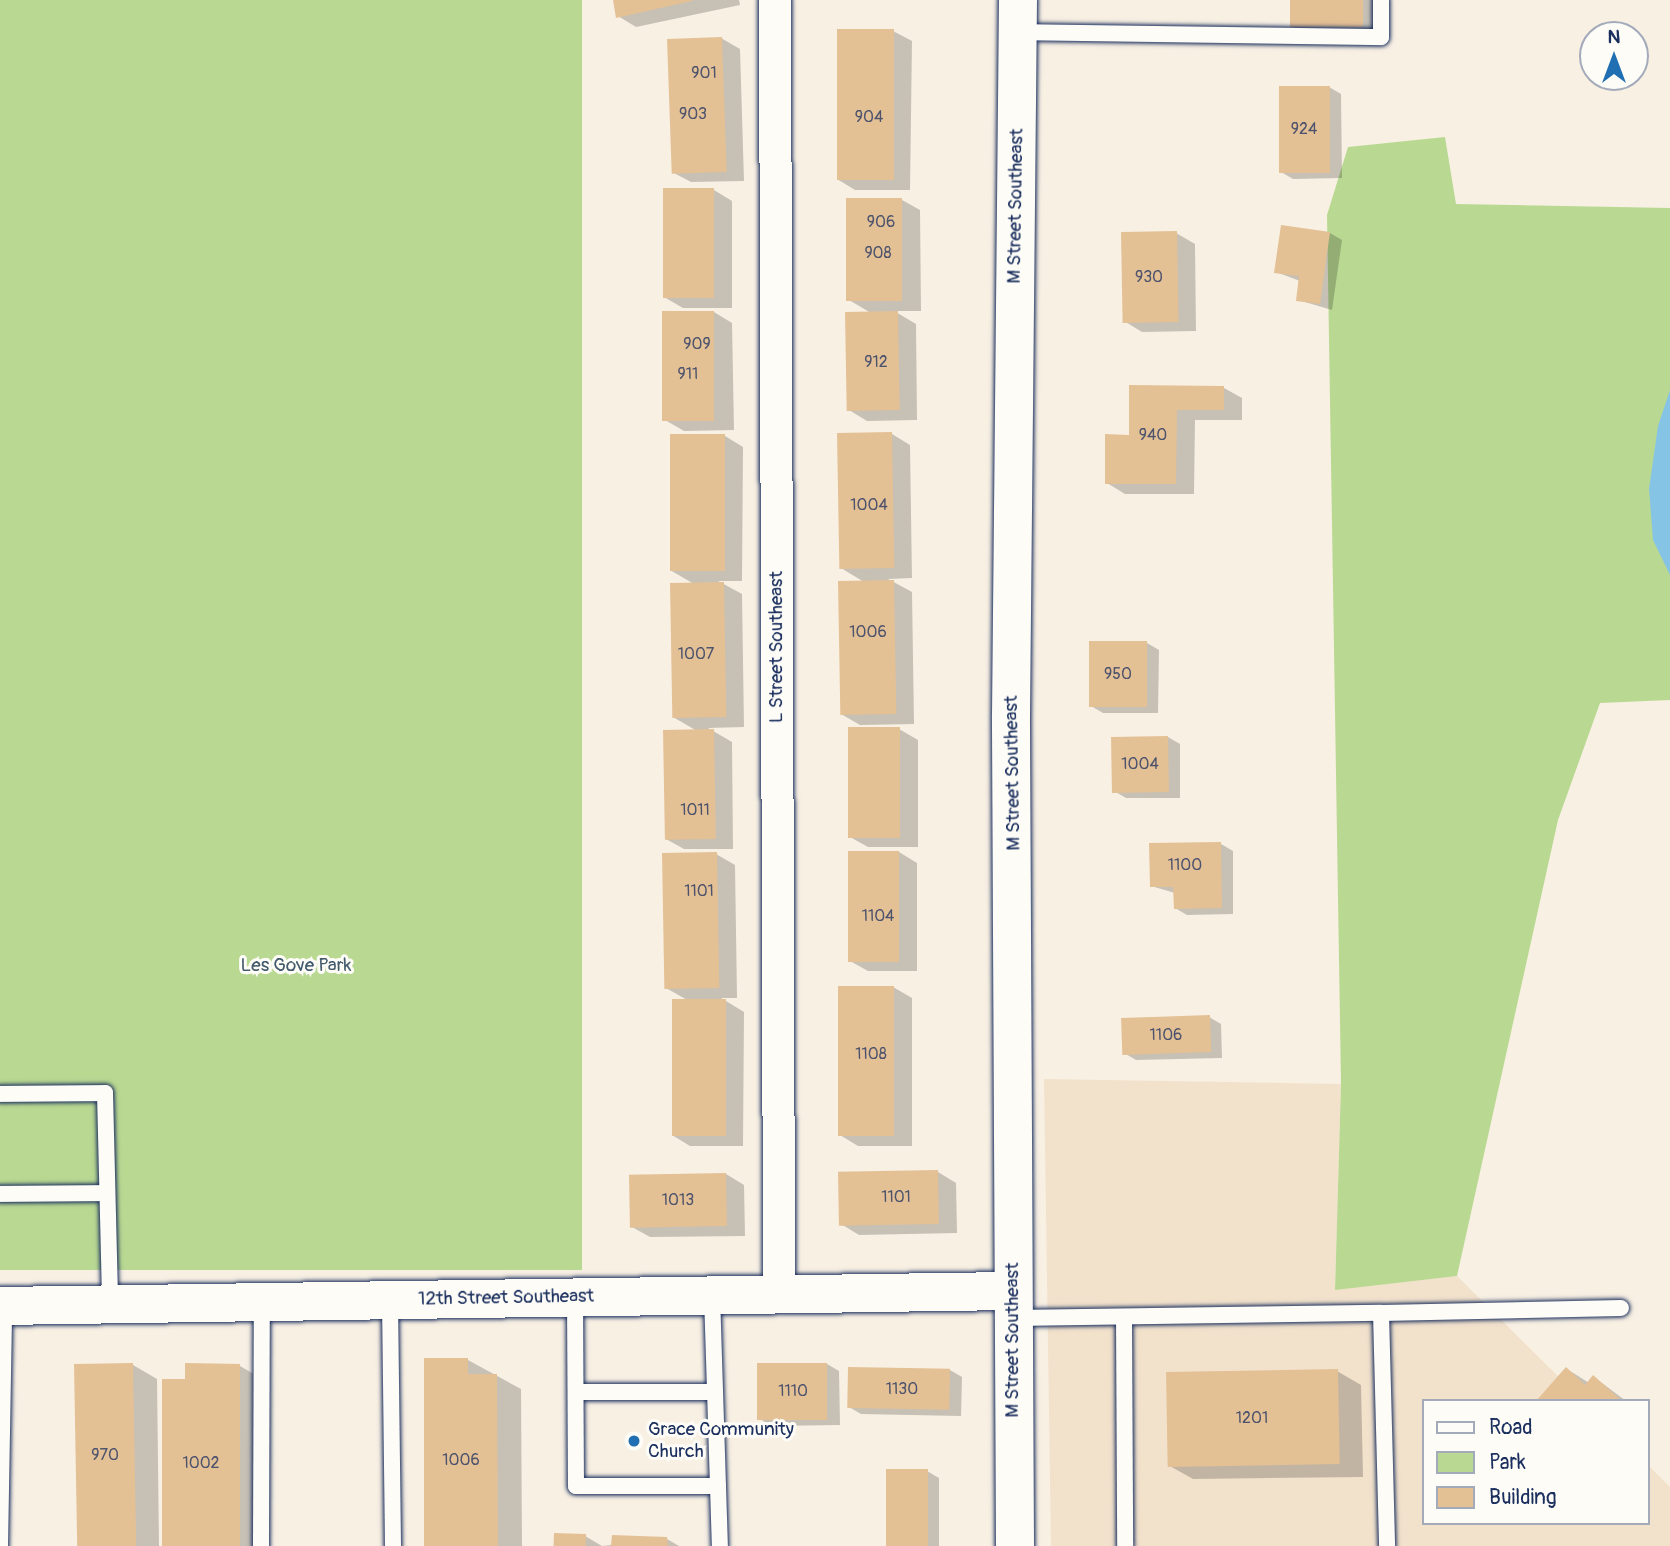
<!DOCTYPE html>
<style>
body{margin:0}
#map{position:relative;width:1670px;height:1546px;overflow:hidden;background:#f8f0e3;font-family:Pangolin,sans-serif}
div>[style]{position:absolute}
.built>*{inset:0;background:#f2e2cc}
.green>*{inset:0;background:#b9d992;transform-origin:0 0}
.water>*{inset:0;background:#86c4e6}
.shadow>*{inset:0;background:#0003}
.building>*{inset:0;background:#e4c095;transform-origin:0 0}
.roads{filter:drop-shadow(0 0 2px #1b2f5e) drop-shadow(0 0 2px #1b2f5e)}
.service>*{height:16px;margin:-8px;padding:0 8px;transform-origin:8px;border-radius:8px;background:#fdfcf7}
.minor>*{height:32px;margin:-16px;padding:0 16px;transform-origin:16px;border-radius:16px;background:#fdfcf7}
.tertiary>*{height:38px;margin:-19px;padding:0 19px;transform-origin:19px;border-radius:19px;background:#fdfcf7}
.secondary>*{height:38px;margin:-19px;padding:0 19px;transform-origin:19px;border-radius:19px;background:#fdfcf7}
.dots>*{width:19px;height:19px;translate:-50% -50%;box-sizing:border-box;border:4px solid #fdfcf7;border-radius:50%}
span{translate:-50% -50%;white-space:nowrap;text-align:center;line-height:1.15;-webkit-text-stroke:6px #fdfcf7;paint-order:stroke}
.number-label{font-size:16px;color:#4d536c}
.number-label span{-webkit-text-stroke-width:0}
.street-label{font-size:19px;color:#1b2f5e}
.park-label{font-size:19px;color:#425a6b}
.poi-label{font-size:19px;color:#1b2f5e}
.left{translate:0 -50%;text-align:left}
.legend{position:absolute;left:1422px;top:1399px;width:228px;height:126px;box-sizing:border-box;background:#fdfcf7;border:2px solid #a3aaba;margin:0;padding:9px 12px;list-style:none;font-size:21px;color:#1b2f5e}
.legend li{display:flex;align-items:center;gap:14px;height:35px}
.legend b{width:35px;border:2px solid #a3aaba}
.north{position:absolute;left:1579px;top:21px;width:70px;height:70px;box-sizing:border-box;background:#fdfcf7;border:2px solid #a3aaba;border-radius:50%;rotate:0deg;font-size:19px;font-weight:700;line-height:28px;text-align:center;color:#1b2f5e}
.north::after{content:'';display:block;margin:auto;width:24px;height:32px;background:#1f6fb2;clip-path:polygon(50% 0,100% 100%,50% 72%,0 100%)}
</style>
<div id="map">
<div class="built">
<div style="clip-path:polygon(1044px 1079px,1341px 1084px,1335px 1289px,1457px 1276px,1583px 1401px,1423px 1401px,1423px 1523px,1647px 1523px,1647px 1464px,1670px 1487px,1670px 1546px,1051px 1546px)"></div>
</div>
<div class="green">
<div style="left:0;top:0;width:582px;height:1270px"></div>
<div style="clip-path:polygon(1445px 137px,1456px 204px,1670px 208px,1670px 700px,1600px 703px,1558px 820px,1457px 1276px,1335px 1290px,1341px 1084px,1327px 215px,1348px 147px)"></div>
</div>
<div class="water">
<div style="clip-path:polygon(1670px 390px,1670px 575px,1653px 540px,1649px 489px,1658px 426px)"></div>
</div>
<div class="shadow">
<div style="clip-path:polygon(614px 0,739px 0,740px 5px,636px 27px,618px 16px)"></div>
<div style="clip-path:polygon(1292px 0,1387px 0,1386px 42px,1316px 40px,1291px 26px)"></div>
<div style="clip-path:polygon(893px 31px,912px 41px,910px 190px,855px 190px,837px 179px)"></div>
<div style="clip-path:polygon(721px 38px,740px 49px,744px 181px,691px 182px,672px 172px)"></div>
<div style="clip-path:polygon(1329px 87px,1341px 94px,1342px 178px,1293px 179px,1281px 172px)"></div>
<div style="clip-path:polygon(664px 190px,714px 190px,732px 201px,732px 308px,683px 308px,664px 297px)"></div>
<div style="clip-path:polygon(902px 200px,920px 210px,921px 311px,894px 311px,916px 324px,917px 420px,867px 421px,849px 410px,871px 313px,849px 300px)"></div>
<div style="clip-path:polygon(1176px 233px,1195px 244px,1196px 331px,1142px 332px,1124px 321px)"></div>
<div style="clip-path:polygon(1330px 233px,1342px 240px,1332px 310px,1298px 300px,1300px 281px,1276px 272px)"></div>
<div style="clip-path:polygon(714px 312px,732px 323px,734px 430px,684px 431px,665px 420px,664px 313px)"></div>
<div style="clip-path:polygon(1131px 387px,1224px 388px,1242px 398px,1242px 420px,1195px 420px,1194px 494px,1125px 494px,1107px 483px,1131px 437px)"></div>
<div style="clip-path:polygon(892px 434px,910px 445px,912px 578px,888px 579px,912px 592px,914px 724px,860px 725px,841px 714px,864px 582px,841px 568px)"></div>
<div style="clip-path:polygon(725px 436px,743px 447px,742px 581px,718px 581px,742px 594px,744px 727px,708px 728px,732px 742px,733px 849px,684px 849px,666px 839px,697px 731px,673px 717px,694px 584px,670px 570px)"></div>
<div style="clip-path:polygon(1147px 643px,1159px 650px,1158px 713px,1103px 713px,1091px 706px)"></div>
<div style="clip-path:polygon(899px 729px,918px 740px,918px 847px,868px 847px,850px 837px)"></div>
<div style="clip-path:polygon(1168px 737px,1180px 744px,1180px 798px,1126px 798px,1114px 791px)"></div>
<div style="clip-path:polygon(1221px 844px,1233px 851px,1233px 914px,1187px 915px,1175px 908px,1175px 893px,1151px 886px)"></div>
<div style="clip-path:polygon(899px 852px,917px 863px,917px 971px,868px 971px,850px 961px)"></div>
<div style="clip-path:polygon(716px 854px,735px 865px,737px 998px,721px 998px,744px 1012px,743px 1146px,690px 1146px,672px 1135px,689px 1001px,666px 988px)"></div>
<div style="clip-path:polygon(893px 987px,912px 998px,912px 1146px,858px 1146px,840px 1135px)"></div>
<div style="clip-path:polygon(1209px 1017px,1221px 1024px,1222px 1058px,1136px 1060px,1124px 1053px)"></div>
<div style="clip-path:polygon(938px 1172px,956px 1183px,957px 1233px,859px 1235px,841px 1224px)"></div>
<div style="clip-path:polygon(726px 1174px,744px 1185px,745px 1236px,650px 1237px,632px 1227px)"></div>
<div style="clip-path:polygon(468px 1360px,521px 1389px,522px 1546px,426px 1546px)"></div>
<div style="clip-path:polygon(827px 1364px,839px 1371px,840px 1425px,772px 1426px,760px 1419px)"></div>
<div style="clip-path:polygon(133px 1365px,157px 1379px,159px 1546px,78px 1546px)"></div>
<div style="clip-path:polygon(240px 1366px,264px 1380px,264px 1546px,164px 1546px,187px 1381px)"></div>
<div style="clip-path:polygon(1567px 1369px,1589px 1383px,1594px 1377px,1626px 1401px,1539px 1401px)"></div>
<div style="clip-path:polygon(950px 1370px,962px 1377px,961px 1416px,861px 1414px,849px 1407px)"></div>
<div style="clip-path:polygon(1337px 1371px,1361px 1385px,1363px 1477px,1193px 1479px,1168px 1465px)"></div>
<div style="clip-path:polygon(927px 1471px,939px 1478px,939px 1546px,886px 1546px)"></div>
<div style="clip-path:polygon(585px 1536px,602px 1546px,667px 1539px,679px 1546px,537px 1546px,555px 1546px)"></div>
</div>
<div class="building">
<div style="clip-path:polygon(613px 0,692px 0,692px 1px,616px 18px)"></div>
<div style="left:1290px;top:0;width:73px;height:27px"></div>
<div style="left:837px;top:29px;width:57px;height:151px"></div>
<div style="left:722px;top:37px;width:135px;height:55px;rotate:88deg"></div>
<div style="left:1279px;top:86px;width:51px;height:87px"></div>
<div style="left:663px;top:188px;width:51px;height:110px"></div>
<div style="left:846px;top:198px;width:56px;height:103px"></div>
<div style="clip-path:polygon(1281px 225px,1330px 232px,1320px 304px,1296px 301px,1299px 276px,1274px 273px)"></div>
<div style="left:1177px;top:231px;width:91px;height:56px;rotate:89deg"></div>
<div style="left:662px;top:311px;width:52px;height:110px"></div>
<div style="left:898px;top:311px;width:99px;height:53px;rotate:89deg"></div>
<div style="clip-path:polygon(1129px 385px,1224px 386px,1224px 410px,1177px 410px,1176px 484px,1105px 484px,1105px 434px,1129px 435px)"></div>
<div style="left:892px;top:432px;width:136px;height:55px;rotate:89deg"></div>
<div style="left:670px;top:434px;width:55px;height:137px"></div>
<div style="left:894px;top:580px;width:134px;height:56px;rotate:89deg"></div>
<div style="left:724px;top:582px;width:135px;height:54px;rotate:89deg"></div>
<div style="left:1089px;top:641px;width:58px;height:66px"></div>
<div style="left:848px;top:727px;width:52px;height:111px"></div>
<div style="left:714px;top:729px;width:110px;height:51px;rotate:89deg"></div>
<div style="left:1168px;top:736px;width:56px;height:57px;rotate:89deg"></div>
<div style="clip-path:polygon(1221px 842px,1222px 908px,1174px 909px,1173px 887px,1150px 887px,1149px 843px)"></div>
<div style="left:848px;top:851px;width:51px;height:111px"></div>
<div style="left:717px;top:852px;width:136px;height:55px;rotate:89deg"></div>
<div style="left:838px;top:986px;width:56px;height:150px"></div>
<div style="left:672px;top:999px;width:54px;height:137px"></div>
<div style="left:1210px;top:1015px;width:37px;height:89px;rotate:88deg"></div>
<div style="left:938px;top:1170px;width:54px;height:100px;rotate:89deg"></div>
<div style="left:726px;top:1173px;width:53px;height:97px;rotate:89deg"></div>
<div style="clip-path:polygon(424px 1358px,468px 1358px,468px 1374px,497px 1374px,498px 1546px,424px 1546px)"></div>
<div style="left:133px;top:1363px;width:183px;height:59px;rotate:89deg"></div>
<div style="clip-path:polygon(185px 1363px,240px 1364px,240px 1546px,162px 1546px,162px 1379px,185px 1379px)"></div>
<div style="left:757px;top:1363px;width:70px;height:57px"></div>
<div style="left:848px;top:1367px;width:102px;height:41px;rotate:1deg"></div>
<div style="clip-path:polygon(1566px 1367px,1585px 1385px,1593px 1375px,1622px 1401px,1536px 1401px)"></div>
<div style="left:1338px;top:1369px;width:95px;height:172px;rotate:89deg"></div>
<div style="left:886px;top:1469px;width:42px;height:77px"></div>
<div style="left:554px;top:1533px;width:32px;height:13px;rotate:2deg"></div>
<div style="clip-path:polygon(612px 1535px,667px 1537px,668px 1546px,611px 1546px)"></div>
</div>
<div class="roads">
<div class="service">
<div style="left:1018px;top:32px;width:363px;rotate:0.8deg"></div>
<div style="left:1381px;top:37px;width:37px;rotate:-90deg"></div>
<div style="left:0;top:1094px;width:105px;rotate:-0.5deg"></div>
<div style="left:105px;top:1093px;width:211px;rotate:88.6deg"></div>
<div style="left:0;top:1194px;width:107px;rotate:-0.5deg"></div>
<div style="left:712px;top:1295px;width:251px;rotate:88.2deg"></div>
<div style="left:575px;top:1297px;width:189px;rotate:89.7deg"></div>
<div style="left:576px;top:1486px;width:142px"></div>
<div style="left:390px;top:1300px;width:246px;rotate:89.3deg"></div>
<div style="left:1381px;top:1313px;width:240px;rotate:-1.2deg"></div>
<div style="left:1013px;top:1318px;width:368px;rotate:-0.8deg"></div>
<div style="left:1381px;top:1313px;width:233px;rotate:88.5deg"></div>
<div style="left:1124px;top:1318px;width:228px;rotate:89.7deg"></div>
<div style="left:576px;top:1392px;width:139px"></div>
<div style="left:0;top:1546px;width:240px;rotate:-89deg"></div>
<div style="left:261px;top:1546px;width:244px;rotate:-89.8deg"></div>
</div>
<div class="minor">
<div style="left:775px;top:0;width:1294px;rotate:89.82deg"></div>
</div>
<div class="tertiary">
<div style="left:0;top:1306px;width:1012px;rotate:-0.85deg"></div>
</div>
<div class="secondary">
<div style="left:1015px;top:1546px;width:831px;rotate:-90.28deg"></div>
<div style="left:1011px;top:715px;width:715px;rotate:-89.44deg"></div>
</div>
</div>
<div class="dots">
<div style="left:634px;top:1441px;background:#1f6fb2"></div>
</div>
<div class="number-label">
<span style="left:704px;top:73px">901</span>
<span style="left:693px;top:114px">903</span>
<span style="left:869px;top:117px">904</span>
<span style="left:1304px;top:129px">924</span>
<span style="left:881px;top:222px">906</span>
<span style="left:878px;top:253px">908</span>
<span style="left:1149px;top:277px">930</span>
<span style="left:697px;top:344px">909</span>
<span style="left:876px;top:362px">912</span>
<span style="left:688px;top:374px">911</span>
<span style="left:1153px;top:435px">940</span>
<span style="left:869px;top:505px">1004</span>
<span style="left:868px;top:632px">1006</span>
<span style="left:696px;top:654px">1007</span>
<span style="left:1118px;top:674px">950</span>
<span style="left:1140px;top:764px">1004</span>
<span style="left:695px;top:810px">1011</span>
<span style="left:1185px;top:865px">1100</span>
<span style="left:699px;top:891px">1101</span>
<span style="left:878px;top:916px">1104</span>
<span style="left:1166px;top:1035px">1106</span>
<span style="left:871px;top:1054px">1108</span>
<span style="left:896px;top:1197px">1101</span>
<span style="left:678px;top:1200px">1013</span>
<span style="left:902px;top:1389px">1130</span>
<span style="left:793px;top:1391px">1110</span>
<span style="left:1252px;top:1418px">1201</span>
<span style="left:105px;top:1455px">970</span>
<span style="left:461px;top:1460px">1006</span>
<span style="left:201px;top:1463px">1002</span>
</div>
<div class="street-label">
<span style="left:1016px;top:206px;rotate:-89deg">M Street Southeast</span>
<span style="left:777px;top:647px;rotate:-90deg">L Street Southeast</span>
<span style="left:1013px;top:773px;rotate:-91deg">M Street Southeast</span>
<span style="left:506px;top:1298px;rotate:-1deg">12th Street Southeast</span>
<span style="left:1013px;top:1340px;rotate:-90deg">M Street Southeast</span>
</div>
<div class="park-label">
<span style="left:296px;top:966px">Les Gove Park</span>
</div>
<div class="poi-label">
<span class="left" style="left:648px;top:1441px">Grace Community<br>Church</span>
</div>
<ul class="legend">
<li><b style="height:9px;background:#fdfcf7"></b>Road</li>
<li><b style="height:19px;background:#b9d992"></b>Park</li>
<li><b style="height:19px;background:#e4c095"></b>Building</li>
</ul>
<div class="north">N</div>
</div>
